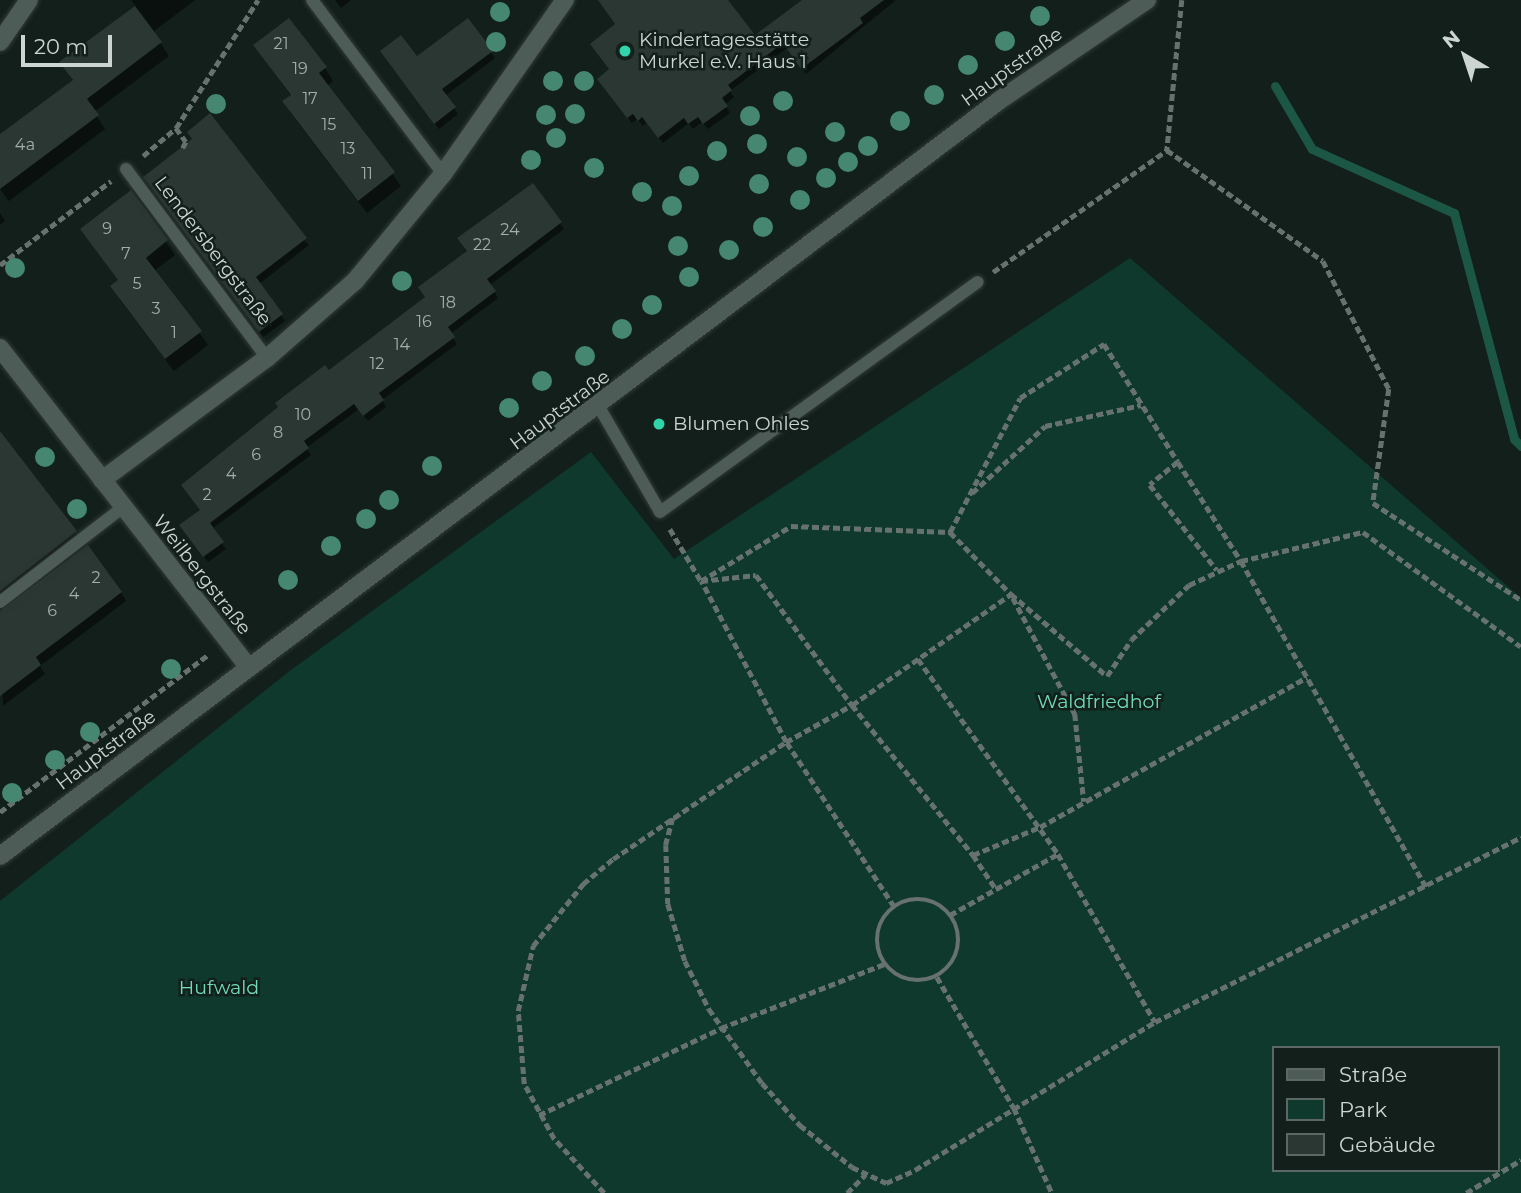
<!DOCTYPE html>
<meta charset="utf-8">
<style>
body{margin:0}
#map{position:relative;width:1521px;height:1193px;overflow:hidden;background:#121f1a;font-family:Montserrat,sans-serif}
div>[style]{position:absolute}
.green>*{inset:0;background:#0e392c}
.shadow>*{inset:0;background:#0007}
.stream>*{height:9px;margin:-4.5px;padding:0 4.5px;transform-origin:4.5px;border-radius:4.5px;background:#1c5645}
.building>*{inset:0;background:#2a3732}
.path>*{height:4.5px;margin-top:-2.25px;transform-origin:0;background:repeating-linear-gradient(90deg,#67726e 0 7px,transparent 0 10.5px)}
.path>.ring{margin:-2.25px;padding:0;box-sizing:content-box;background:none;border:4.5px solid #67726e;border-radius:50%}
.roads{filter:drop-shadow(0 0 2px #323a37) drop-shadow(0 0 2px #323a37)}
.service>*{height:12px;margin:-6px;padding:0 6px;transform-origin:6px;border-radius:6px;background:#4e5c57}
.minor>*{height:18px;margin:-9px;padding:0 9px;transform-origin:9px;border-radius:9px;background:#4e5c57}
.tertiary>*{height:18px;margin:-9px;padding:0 9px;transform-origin:9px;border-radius:9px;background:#4e5c57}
.trees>*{width:20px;height:20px;margin:-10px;border-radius:50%;background:#458771}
.dots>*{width:19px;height:19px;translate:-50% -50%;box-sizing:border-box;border:4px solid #121f1a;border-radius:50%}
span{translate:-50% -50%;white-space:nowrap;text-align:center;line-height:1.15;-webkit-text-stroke:5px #121f1a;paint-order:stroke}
.number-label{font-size:16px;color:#a4aeaa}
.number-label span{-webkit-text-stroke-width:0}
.poi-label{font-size:19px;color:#cdd5d2}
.left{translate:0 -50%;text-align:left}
.street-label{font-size:19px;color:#cdd5d2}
.park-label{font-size:19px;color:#6edcb8}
.legend{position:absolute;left:1272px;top:1046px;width:228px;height:126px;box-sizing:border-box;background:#121f1a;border:2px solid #5d6864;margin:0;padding:9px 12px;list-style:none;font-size:21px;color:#cdd5d2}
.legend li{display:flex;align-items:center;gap:14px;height:35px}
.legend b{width:35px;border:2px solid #5d6864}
.north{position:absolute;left:1430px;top:21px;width:70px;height:70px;-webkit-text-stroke:5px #121f1a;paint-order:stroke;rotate:321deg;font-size:19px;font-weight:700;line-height:28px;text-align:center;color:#cdd5d2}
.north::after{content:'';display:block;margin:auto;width:24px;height:32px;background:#cdd5d2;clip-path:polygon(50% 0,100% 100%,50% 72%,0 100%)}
.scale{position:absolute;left:21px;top:35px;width:91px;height:32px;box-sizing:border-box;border:4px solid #cdd5d2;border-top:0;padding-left:9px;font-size:21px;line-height:24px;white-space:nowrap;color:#cdd5d2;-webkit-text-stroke:5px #121f1a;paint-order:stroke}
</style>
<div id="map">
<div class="green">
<div style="clip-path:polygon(evenodd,1130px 258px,1521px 598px,1521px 1193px,0 1193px,0 901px,291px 670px,591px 452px,674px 559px,1130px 258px,1274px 1048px,1498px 1048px,1498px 1170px,1274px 1170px,1274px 1048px)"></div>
</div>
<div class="shadow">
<div style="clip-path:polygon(131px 0,195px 0,153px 32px,169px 56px,94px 112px,105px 129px,9px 201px,0 189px,0 136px,73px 81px,62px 62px,136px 7px)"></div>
<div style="clip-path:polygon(335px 0,351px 0,341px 8px)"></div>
<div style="clip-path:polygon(606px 0,726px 0,755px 37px,806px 0,896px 0,806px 74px,787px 48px,730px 91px,734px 97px,725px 105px,730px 113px,708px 129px,702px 122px,693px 129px,689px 123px,663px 143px,647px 122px,643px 126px,637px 119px,632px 123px,603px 85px,610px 70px,617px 25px)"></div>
<div style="clip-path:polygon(468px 21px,495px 58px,445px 96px,458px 114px,439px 129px,385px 58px,417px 58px)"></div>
<div style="clip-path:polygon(255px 46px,325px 68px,333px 81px,327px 86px,401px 186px,367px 213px,292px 115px,284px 102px,291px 96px)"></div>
<div style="clip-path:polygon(194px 140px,309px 245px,259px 284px,285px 321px,263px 337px,148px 183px)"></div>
<div style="clip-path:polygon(532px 185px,564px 229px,490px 285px,498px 298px,450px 334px,457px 344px,382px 400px,386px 407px,368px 421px,359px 409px,306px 448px,311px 455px,212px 529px,226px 549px,208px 562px,185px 532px,201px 511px,328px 372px,427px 298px)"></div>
<div style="clip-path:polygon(131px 193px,175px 255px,154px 271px,208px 345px,174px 371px,120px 300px,112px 286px,119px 281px,82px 229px)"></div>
<div style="clip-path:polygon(0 213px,5px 221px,0 225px)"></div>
<div style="clip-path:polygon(0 434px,81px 541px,0 603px)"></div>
<div style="clip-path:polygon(121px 592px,126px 601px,40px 666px,45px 674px,3px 706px,0 610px)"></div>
</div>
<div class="stream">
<div style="left:1275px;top:86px;width:73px;rotate:59.6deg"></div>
<div style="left:1312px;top:149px;width:156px;rotate:24.3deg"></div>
<div style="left:1454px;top:213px;width:234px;rotate:75.1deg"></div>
<div style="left:1514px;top:439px;width:10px;rotate:45deg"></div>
</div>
<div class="building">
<div style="clip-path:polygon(598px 0,728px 0,755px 35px,802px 0,884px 0,860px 18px,863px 23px,801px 69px,783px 43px,728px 85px,732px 90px,722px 98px,728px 106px,703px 124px,698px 117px,688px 124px,684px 118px,658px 138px,642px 117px,638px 121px,633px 114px,627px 118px,597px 79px,609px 69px,590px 44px,615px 24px)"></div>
<div style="clip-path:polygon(135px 6px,162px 42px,87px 99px,99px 115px,0 189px,0 134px,73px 80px,59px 62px)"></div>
<div style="clip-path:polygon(289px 18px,327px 67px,319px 73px,395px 172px,358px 201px,282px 101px,291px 95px,253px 45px)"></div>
<div style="clip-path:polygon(468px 18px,493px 51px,442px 89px,456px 107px,434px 124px,380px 51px,401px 35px,417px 56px)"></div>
<div style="clip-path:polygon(210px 113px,307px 238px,256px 277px,283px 314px,259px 332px,143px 177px,192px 139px,187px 132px)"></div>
<div style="clip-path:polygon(533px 183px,562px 222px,487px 279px,496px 291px,448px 327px,455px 337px,379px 393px,384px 400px,363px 416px,354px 404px,304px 441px,309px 448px,210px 523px,202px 512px,224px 542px,203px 557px,179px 525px,200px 510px,181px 485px,278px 407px,275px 403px,325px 365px,329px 370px,425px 297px,418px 287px,467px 251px,457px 238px)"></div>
<div style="clip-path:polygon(131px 190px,168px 240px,146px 258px,202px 331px,165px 359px,110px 286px,118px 280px,80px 229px)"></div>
<div style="clip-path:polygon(0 431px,77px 531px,0 591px)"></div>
<div style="clip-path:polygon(88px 545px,122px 592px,36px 657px,41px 665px,0 696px,0 611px)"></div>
</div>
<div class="path">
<div style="left:1182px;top:0;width:151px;rotate:95.7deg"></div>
<div style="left:1167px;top:150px;width:191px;rotate:35.4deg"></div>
<div style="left:1323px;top:261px;width:144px;rotate:62.7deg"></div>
<div style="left:1389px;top:389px;width:115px;rotate:98deg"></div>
<div style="left:1373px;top:503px;width:177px;rotate:33.2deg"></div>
<div style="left:176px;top:128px;width:17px;rotate:54deg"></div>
<div style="left:186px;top:142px;width:9px;rotate:117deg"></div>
<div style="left:143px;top:156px;width:43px;rotate:-40.3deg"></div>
<div style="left:176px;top:128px;width:152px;rotate:-57.4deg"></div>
<div style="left:0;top:265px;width:139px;rotate:-37.1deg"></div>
<div style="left:993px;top:272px;width:213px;rotate:-35deg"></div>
<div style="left:1178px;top:462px;width:117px;rotate:57.5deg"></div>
<div style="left:1241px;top:561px;width:375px;rotate:60.4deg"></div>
<div style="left:972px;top:493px;width:99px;rotate:-42.5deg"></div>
<div style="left:1045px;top:426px;width:98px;rotate:-12.3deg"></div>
<div style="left:670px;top:529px;width:61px;rotate:59.2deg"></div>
<div style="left:701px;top:581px;width:105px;rotate:-31.4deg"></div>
<div style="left:791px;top:526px;width:159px;rotate:2.2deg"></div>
<div style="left:950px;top:532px;width:151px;rotate:-62.4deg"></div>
<div style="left:1020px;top:398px;width:100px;rotate:-32.7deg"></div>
<div style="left:1104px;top:344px;width:139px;rotate:57.9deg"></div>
<div style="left:1178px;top:462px;width:36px;rotate:141deg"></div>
<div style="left:1150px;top:485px;width:108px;rotate:51.8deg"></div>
<div style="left:950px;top:532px;width:87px;rotate:45.5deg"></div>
<div style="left:1011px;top:594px;width:126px;rotate:40.5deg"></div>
<div style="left:1107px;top:676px;width:43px;rotate:-56.3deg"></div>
<div style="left:1131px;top:640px;width:80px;rotate:-43.5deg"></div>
<div style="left:1189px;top:585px;width:57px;rotate:-24.8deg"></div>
<div style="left:1241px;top:561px;width:125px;rotate:-13.4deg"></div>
<div style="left:1363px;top:532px;width:195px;rotate:36deg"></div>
<div style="left:1013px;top:598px;width:132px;rotate:61.9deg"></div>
<div style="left:1075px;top:714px;width:88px;rotate:84.2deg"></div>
<div style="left:918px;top:659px;width:240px;rotate:54.3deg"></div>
<div style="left:1058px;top:854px;width:194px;rotate:60deg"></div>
<div style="left:0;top:812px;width:262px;rotate:-37.1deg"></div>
<div style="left:673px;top:818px;width:28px;rotate:105deg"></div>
<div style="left:666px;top:845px;width:59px;rotate:88.1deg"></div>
<div style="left:668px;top:904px;width:59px;rotate:73.4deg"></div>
<div style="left:685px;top:961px;width:54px;rotate:63.4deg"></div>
<div style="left:709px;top:1009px;width:91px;rotate:54.4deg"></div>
<div style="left:762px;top:1083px;width:57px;rotate:47.9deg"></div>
<div style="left:800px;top:1125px;width:67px;rotate:38.9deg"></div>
<div style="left:852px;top:1167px;width:38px;rotate:25deg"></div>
<div style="left:886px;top:1183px;width:32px;rotate:-24deg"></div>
<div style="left:915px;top:1170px;width:282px;rotate:-31.7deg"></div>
<div style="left:1155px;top:1022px;width:410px;rotate:-26.8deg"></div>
<div style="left:973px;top:855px;width:41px;rotate:55.9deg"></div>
<div class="ring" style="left:877px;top:899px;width:77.5px;height:77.5px"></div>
<div style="left:894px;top:907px;width:197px;rotate:-123.2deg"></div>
<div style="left:786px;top:742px;width:182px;rotate:-117.8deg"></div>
<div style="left:701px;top:581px;width:55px;rotate:-6.2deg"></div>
<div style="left:756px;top:575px;width:162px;rotate:53.6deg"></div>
<div style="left:852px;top:705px;width:193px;rotate:51.1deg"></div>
<div style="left:973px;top:855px;width:73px;rotate:-22.7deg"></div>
<div style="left:1040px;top:827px;width:306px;rotate:-29.3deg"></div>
<div style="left:950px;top:915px;width:124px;rotate:-29.5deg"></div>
<div style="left:937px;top:977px;width:152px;rotate:59.6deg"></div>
<div style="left:1014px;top:1108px;width:93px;rotate:65.9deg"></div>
<div style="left:539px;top:1115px;width:202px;rotate:-25.5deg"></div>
<div style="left:721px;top:1028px;width:175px;rotate:-21.4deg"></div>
<div style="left:604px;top:1193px;width:74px;rotate:-132.8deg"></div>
<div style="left:554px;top:1139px;width:63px;rotate:-118.6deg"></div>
<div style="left:524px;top:1084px;width:73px;rotate:-94.7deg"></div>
<div style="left:518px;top:1011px;width:67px;rotate:-77deg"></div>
<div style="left:533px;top:946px;width:80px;rotate:-51.1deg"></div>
<div style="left:583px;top:884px;width:39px;rotate:-40deg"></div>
<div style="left:613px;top:859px;width:209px;rotate:-34.1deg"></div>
<div style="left:786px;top:742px;width:76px;rotate:-29.3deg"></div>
<div style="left:852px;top:705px;width:194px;rotate:-34.9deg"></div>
<div style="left:847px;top:1193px;width:25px;rotate:-45deg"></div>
<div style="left:1466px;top:1193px;width:64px;rotate:-31deg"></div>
</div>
<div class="roads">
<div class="service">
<div style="left:312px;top:0;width:218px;rotate:53deg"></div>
<div style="left:126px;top:169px;width:236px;rotate:53.3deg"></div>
<div style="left:599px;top:407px;width:121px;rotate:59.8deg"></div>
<div style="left:660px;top:512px;width:392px;rotate:-35.9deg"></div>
<div style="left:0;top:602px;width:154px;rotate:-37.6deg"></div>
</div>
<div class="minor">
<div style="left:0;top:42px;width:51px;rotate:-55.4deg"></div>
<div style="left:0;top:348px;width:405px;rotate:52.1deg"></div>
<div style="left:102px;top:480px;width:205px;rotate:-36.5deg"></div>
<div style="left:267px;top:358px;width:117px;rotate:-41.2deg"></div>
<div style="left:355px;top:281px;width:139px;rotate:-50.6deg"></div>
<div style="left:443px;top:174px;width:213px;rotate:-55deg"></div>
</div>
<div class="tertiary">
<div style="left:0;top:856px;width:1254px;rotate:-37.09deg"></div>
<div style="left:1000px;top:100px;width:178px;rotate:-34.2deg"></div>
</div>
</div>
<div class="trees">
<div style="left:500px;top:12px"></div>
<div style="left:1040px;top:16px"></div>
<div style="left:1005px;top:41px"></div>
<div style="left:496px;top:42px"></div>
<div style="left:968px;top:65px"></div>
<div style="left:553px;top:81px"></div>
<div style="left:584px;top:81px"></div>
<div style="left:934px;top:95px"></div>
<div style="left:783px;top:101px"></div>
<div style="left:216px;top:104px"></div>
<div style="left:575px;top:114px"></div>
<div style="left:546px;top:115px"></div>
<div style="left:750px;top:116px"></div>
<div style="left:900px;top:121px"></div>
<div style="left:835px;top:132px"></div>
<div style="left:556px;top:138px"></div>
<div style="left:757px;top:144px"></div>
<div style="left:868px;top:146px"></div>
<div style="left:717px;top:151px"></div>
<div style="left:797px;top:157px"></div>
<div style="left:531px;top:160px"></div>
<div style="left:848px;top:162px"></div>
<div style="left:594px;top:168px"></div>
<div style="left:689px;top:176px"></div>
<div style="left:826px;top:178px"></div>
<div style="left:759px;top:184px"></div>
<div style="left:642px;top:192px"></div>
<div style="left:800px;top:200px"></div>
<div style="left:672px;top:206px"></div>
<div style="left:763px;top:227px"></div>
<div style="left:678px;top:246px"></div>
<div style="left:729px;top:250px"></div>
<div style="left:15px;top:268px"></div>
<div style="left:689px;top:277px"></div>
<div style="left:402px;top:281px"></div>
<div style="left:652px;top:305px"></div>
<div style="left:622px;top:329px"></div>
<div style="left:585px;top:356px"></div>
<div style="left:542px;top:381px"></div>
<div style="left:509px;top:408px"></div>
<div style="left:45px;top:457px"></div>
<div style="left:432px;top:466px"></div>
<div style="left:389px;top:500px"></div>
<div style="left:77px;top:509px"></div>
<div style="left:366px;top:519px"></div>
<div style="left:331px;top:546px"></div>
<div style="left:288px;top:580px"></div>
<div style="left:171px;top:669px"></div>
<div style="left:90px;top:732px"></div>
<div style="left:55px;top:760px"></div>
<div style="left:12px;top:793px"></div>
</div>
<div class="dots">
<div style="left:625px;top:51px;background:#31d4a9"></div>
<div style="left:659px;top:424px;background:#31d4a9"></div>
</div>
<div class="number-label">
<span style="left:281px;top:44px">21</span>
<span style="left:300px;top:69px">19</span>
<span style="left:310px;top:99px">17</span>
<span style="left:329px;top:125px">15</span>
<span style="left:25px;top:145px">4a</span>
<span style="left:348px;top:149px">13</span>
<span style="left:367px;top:174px">11</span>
<span style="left:107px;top:229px">9</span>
<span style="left:510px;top:230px">24</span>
<span style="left:482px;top:245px">22</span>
<span style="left:126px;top:254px">7</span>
<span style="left:137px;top:284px">5</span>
<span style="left:448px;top:303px">18</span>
<span style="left:156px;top:309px">3</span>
<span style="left:424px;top:322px">16</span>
<span style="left:174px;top:333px">1</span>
<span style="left:402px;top:345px">14</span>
<span style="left:377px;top:364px">12</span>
<span style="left:303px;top:415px">10</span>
<span style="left:278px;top:433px">8</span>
<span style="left:256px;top:455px">6</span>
<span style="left:231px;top:474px">4</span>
<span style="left:207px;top:495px">2</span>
<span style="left:96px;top:578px">2</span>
<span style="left:74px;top:594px">4</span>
<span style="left:52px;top:611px">6</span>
</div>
<div class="poi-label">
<span class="left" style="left:639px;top:51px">Kindertagesstätte<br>Murkel e.V. Haus 1</span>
<span class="left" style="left:673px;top:424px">Blumen Ohles</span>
</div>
<div class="street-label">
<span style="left:1012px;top:67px;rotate:-36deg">Hauptstraße</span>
<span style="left:213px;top:251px;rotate:53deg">Lendersbergstraße</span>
<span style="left:560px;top:410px;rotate:-37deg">Hauptstraße</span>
<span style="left:202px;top:575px;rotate:52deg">Weilbergstraße</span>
<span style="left:106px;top:750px;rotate:-37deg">Hauptstraße</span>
</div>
<div class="park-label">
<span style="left:1099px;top:702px">Waldfriedhof</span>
<span style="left:219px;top:988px">Hufwald</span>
</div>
<ul class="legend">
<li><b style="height:9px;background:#4e5c57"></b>Straße</li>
<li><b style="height:19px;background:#0e392c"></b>Park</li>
<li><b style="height:19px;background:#2a3732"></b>Gebäude</li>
</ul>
<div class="north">N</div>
<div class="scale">20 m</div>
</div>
